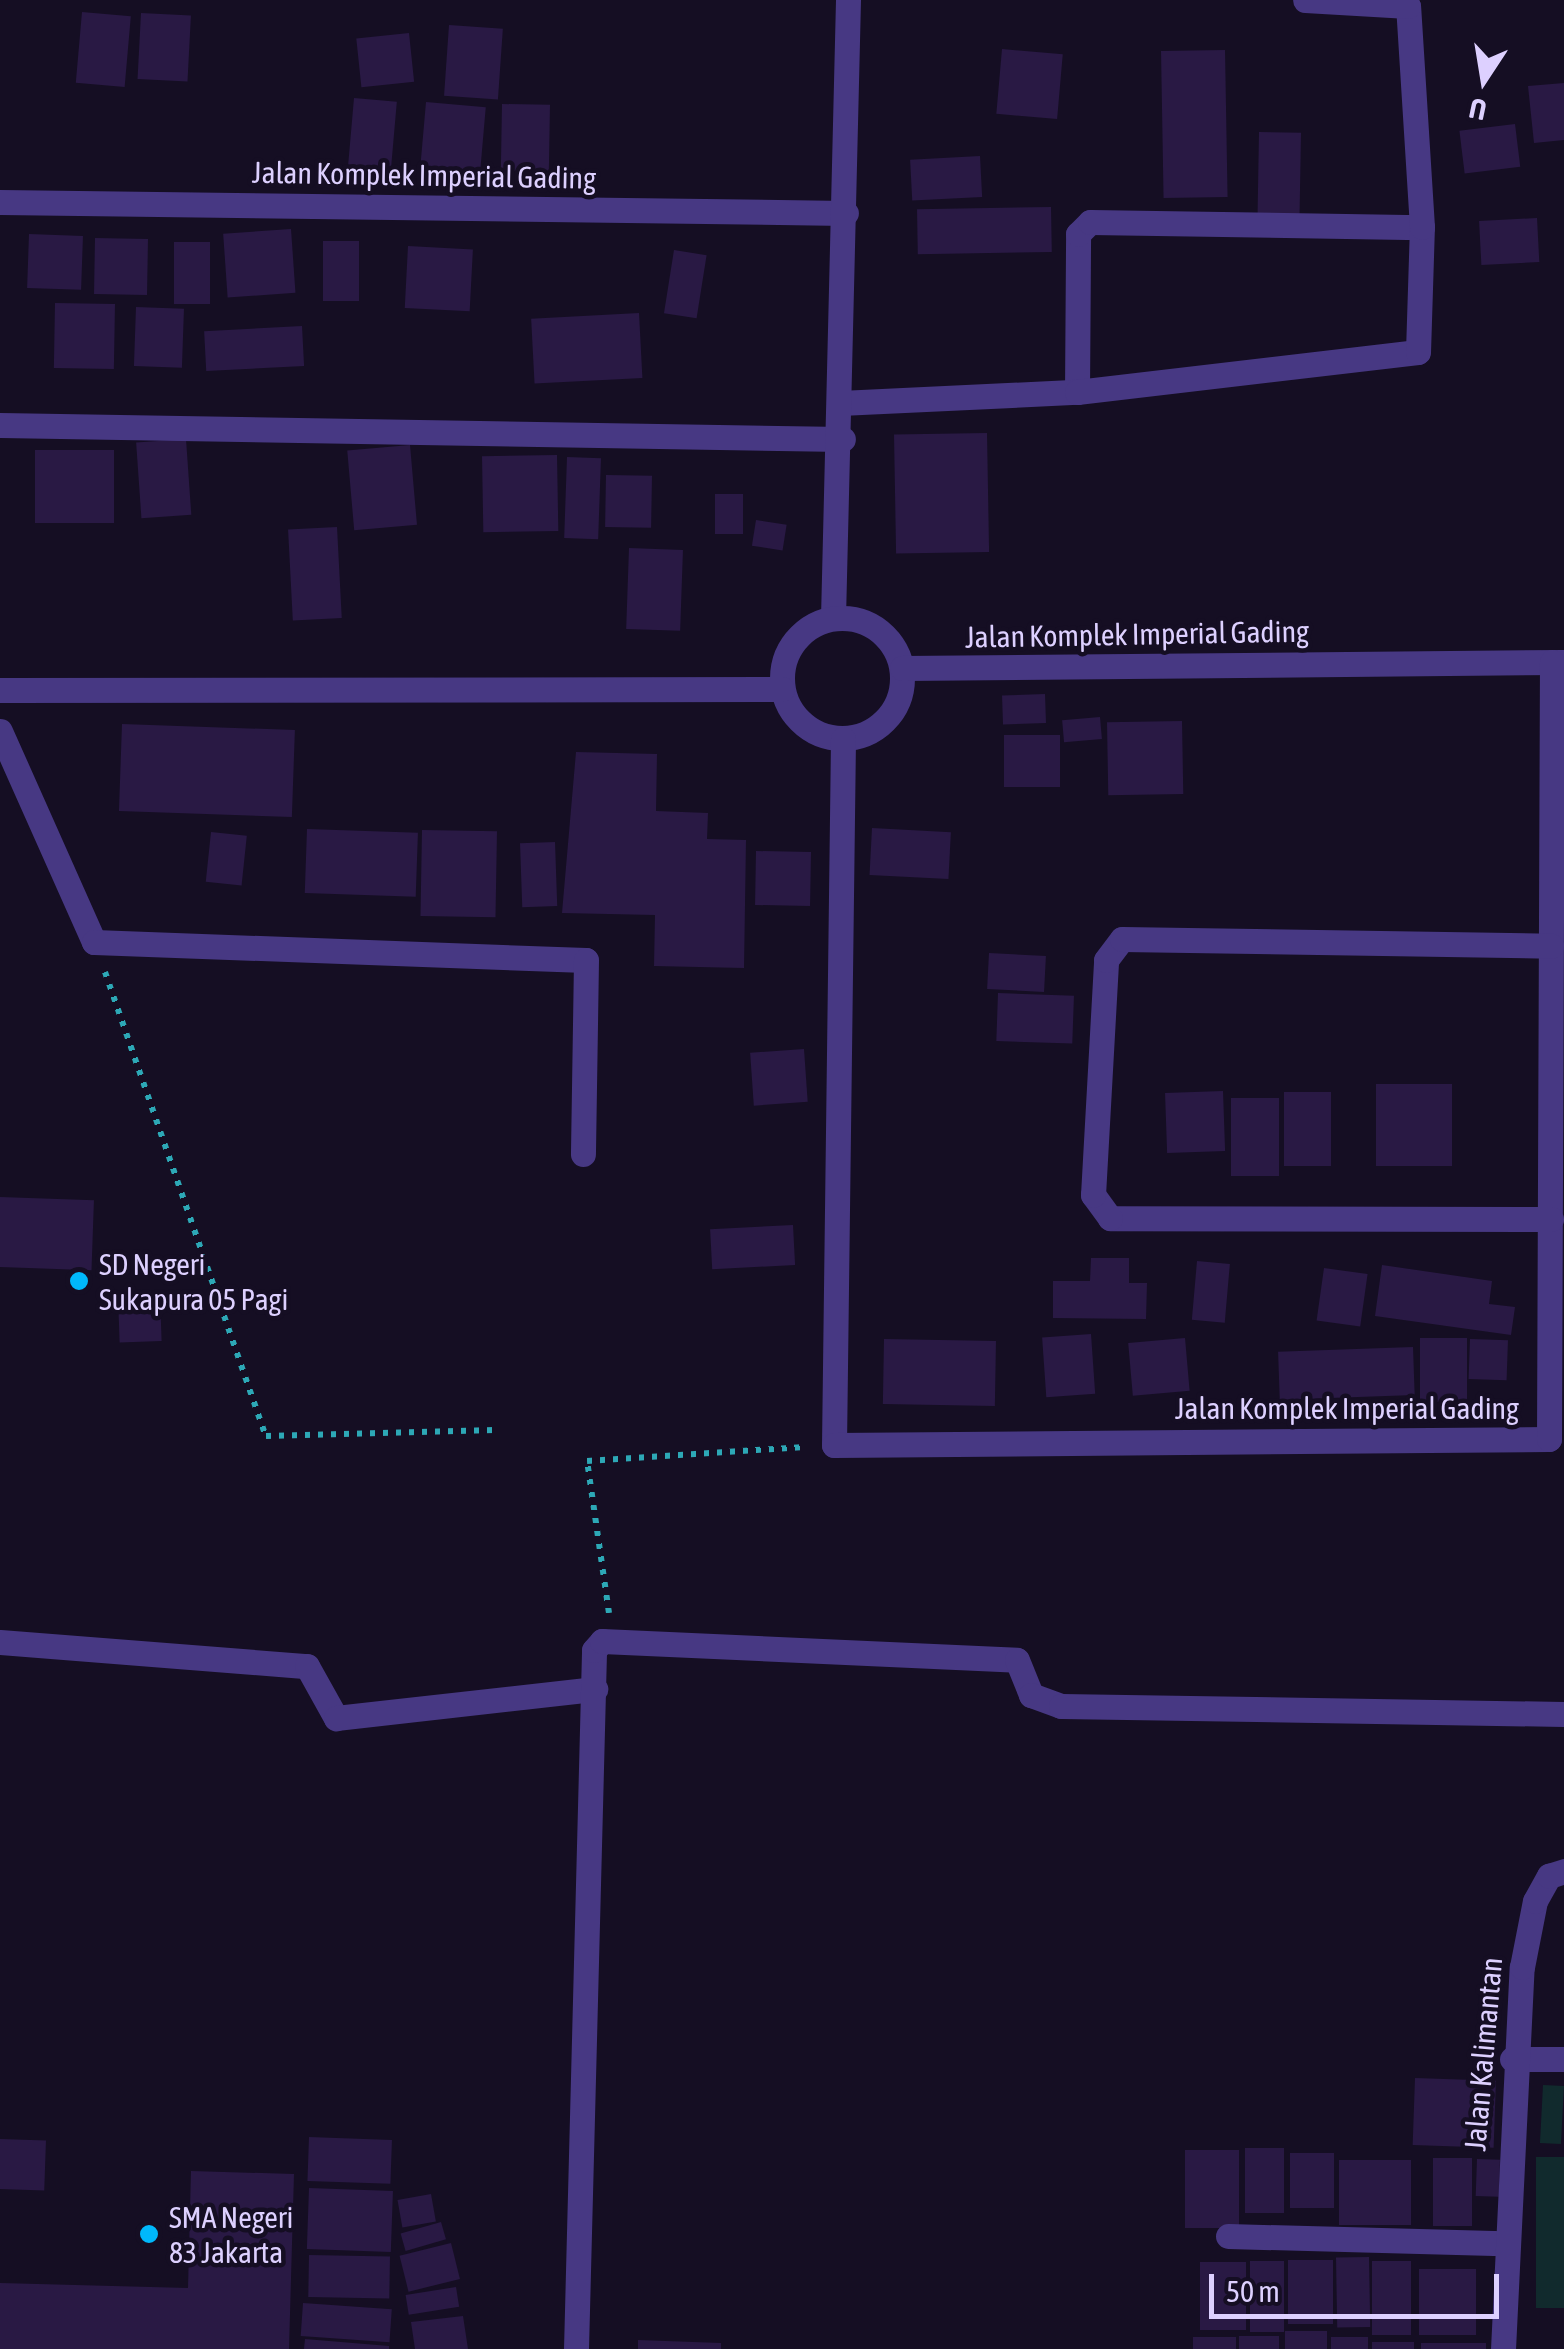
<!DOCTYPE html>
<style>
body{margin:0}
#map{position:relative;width:1564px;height:2349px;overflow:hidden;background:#150e23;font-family:"Asap Condensed",sans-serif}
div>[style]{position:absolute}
.green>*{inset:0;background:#112a2d;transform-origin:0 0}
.building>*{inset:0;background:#291944;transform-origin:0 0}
.path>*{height:6px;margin-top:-3px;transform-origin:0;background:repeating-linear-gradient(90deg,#2da8b6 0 5px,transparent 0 13px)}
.street>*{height:25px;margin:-12.5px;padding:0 12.5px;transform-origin:12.5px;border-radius:12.5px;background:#473883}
.street>.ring{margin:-12.5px;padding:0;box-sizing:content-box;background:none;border:25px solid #473883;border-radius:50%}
.dots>*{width:28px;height:28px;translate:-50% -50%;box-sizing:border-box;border:5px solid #150e23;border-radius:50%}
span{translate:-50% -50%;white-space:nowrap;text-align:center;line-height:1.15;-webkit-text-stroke:9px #150e23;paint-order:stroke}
.street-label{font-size:30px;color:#ddd0ff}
.poi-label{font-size:30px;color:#ddd0ff}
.left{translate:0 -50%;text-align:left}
.north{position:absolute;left:1434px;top:30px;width:100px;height:100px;-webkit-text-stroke:8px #150e23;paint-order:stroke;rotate:192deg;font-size:28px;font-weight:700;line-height:40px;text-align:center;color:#ddd0ff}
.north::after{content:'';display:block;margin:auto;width:35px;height:45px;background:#ddd0ff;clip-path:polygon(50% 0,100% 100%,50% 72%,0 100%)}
.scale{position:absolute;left:1209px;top:2274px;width:290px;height:45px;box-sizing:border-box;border:5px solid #ddd0ff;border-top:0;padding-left:12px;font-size:30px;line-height:35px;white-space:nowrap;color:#ddd0ff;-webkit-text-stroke:8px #150e23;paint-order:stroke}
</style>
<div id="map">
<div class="green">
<div style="left:1543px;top:2085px;width:21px;height:58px;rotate:3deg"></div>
<div style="left:1536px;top:2157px;width:28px;height:151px"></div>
</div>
<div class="building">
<div style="left:82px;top:12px;width:49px;height:71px;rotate:5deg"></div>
<div style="left:141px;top:13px;width:50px;height:66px;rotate:3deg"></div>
<div style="left:449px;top:25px;width:54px;height:71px;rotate:4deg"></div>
<div style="left:409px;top:33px;width:49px;height:53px;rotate:84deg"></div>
<div style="left:1002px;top:49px;width:61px;height:65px;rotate:5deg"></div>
<div style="left:1225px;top:50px;width:147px;height:64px;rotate:89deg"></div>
<div style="clip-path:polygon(1564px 83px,1564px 140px,1534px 143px,1528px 86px)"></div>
<div style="left:354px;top:98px;width:43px;height:70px;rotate:5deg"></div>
<div style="left:426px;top:102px;width:60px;height:71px;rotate:5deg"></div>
<div style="left:502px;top:104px;width:48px;height:67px;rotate:1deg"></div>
<div style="left:1515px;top:124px;width:43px;height:56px;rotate:83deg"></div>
<div style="left:1259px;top:132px;width:42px;height:89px;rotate:1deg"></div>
<div style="left:980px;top:156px;width:41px;height:70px;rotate:87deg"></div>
<div style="left:1051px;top:207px;width:45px;height:134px;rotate:89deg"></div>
<div style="left:1537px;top:218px;width:44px;height:58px;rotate:87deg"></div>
<div style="left:291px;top:229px;width:64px;height:68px;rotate:86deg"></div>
<div style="left:29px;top:234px;width:54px;height:54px;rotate:2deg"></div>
<div style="left:95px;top:238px;width:53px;height:56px;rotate:1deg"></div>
<div style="left:323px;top:241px;width:36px;height:60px"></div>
<div style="left:174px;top:242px;width:36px;height:62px"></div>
<div style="left:408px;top:246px;width:65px;height:62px;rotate:3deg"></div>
<div style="left:674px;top:250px;width:33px;height:64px;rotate:9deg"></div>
<div style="left:55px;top:303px;width:60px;height:65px;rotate:1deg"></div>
<div style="left:136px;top:307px;width:48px;height:59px;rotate:2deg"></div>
<div style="left:639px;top:313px;width:65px;height:108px;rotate:87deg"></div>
<div style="left:302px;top:326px;width:40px;height:98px;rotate:87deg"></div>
<div style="left:987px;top:433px;width:119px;height:93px;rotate:89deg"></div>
<div style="left:186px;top:439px;width:76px;height:50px;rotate:86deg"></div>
<div style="left:410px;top:445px;width:80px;height:63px;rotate:85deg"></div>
<div style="left:114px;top:450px;width:73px;height:79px;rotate:90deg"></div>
<div style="left:557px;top:455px;width:76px;height:75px;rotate:89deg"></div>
<div style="left:567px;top:457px;width:34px;height:81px;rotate:2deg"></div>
<div style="left:606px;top:475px;width:46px;height:52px;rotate:1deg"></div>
<div style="left:715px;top:494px;width:28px;height:40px"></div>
<div style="left:756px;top:520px;width:31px;height:26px;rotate:9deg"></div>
<div style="left:337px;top:527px;width:91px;height:49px;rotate:87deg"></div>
<div style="left:629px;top:548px;width:54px;height:81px;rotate:2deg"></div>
<div style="left:1045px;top:694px;width:29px;height:43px;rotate:88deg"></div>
<div style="left:1100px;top:717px;width:22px;height:38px;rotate:85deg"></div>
<div style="left:1182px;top:721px;width:73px;height:75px;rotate:89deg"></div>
<div style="left:122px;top:724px;width:173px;height:87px;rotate:2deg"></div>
<div style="left:1004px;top:735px;width:56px;height:52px"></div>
<div style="clip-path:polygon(576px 752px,657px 754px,656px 811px,708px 813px,707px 839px,746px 840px,744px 968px,654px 966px,655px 915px,562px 913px)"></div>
<div style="left:872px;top:828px;width:79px;height:47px;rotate:3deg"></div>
<div style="left:307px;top:829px;width:111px;height:64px;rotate:2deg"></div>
<div style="left:422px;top:830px;width:75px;height:86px;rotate:1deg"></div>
<div style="left:211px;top:832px;width:36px;height:50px;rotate:6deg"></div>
<div style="left:555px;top:842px;width:64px;height:35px;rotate:88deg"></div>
<div style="left:756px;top:851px;width:55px;height:54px;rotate:1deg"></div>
<div style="left:989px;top:953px;width:57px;height:36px;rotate:3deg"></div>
<div style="left:998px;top:993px;width:76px;height:48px;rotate:2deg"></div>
<div style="left:804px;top:1049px;width:53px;height:54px;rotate:86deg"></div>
<div style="left:1452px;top:1084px;width:82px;height:76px;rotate:90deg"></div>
<div style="left:1223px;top:1091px;width:60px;height:58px;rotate:88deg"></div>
<div style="left:1331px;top:1092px;width:74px;height:47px;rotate:90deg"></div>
<div style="left:1231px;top:1098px;width:48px;height:78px"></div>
<div style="left:0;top:1197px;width:94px;height:70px;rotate:2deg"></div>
<div style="left:793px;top:1225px;width:40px;height:83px;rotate:87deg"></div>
<div style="clip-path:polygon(1091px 1258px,1129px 1258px,1129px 1283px,1147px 1283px,1146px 1319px,1053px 1318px,1053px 1281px,1090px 1281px)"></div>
<div style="left:1197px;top:1261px;width:33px;height:59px;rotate:5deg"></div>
<div style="clip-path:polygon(1382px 1265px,1492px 1281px,1489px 1304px,1515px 1307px,1511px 1335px,1375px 1316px)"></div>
<div style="left:1324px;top:1268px;width:44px;height:53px;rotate:8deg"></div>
<div style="left:160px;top:1295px;width:46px;height:42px;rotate:88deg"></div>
<div style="left:1091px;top:1334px;width:60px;height:49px;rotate:86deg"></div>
<div style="left:1185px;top:1338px;width:53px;height:57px;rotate:85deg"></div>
<div style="left:1420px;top:1338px;width:47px;height:64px"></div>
<div style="left:884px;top:1339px;width:112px;height:65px;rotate:1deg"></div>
<div style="left:1470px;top:1339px;width:38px;height:40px;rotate:2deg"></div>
<div style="left:1413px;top:1347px;width:48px;height:135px;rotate:88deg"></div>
<div style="left:1415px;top:2078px;width:81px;height:67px;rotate:2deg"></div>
<div style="left:309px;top:2137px;width:83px;height:44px;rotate:2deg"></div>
<div style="left:0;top:2139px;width:46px;height:50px;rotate:2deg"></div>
<div style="left:1245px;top:2148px;width:39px;height:65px"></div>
<div style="left:1185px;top:2150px;width:54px;height:78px"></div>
<div style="left:1290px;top:2153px;width:44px;height:55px"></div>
<div style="left:1433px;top:2158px;width:39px;height:68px"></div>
<div style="left:1477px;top:2159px;width:23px;height:37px;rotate:2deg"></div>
<div style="left:1339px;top:2160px;width:72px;height:65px"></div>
<div style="clip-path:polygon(191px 2171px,294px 2174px,289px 2349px,0 2349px,0 2283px,188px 2288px)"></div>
<div style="left:309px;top:2188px;width:84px;height:61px;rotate:2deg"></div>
<div style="left:431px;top:2194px;width:28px;height:34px;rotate:80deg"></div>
<div style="left:441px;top:2222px;width:18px;height:42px;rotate:74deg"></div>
<div style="left:451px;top:2243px;width:37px;height:53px;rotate:76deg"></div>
<div style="left:309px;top:2255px;width:81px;height:42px;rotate:1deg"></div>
<div style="left:1369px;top:2257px;width:70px;height:33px;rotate:89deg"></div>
<div style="left:1288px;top:2260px;width:45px;height:64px"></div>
<div style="left:1250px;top:2261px;width:34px;height:71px"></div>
<div style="left:1372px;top:2261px;width:39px;height:74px"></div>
<div style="left:1200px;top:2262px;width:46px;height:68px"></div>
<div style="left:1419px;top:2269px;width:57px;height:66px"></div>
<div style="left:456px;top:2287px;width:20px;height:51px;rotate:81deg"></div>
<div style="left:303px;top:2303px;width:89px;height:33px;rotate:4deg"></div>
<div style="clip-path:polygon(463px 2316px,468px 2349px,415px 2349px,411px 2322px)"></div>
<div style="left:1327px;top:2331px;width:18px;height:42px;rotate:90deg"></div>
<div style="left:1239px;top:2336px;width:40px;height:13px"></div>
<div style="left:1193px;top:2337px;width:43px;height:12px"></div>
<div style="left:1368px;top:2337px;width:12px;height:37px;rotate:90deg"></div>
<div style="clip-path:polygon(305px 2339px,389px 2346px,389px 2349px,304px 2349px)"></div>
<div style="clip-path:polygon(638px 2340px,721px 2343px,721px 2349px,638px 2349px)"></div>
<div style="left:1372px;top:2342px;width:42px;height:7px"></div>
<div style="left:1421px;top:2343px;width:65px;height:6px"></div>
</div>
<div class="path">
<div style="left:105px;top:972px;width:491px;rotate:70.9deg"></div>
<div style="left:266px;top:1436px;width:229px;rotate:-1.5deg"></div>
<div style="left:609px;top:1613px;width:154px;rotate:-98.2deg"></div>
<div style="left:587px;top:1461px;width:218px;rotate:-3.7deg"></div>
</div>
<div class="street">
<div style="left:0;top:202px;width:846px;rotate:0.74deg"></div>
<div style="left:1077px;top:392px;width:158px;rotate:-89.6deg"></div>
<div style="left:1078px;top:234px;width:17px;rotate:-45deg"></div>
<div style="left:1090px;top:222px;width:332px;rotate:0.9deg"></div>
<div style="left:840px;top:403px;width:237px;rotate:-2.7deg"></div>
<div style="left:1077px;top:392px;width:343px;rotate:-6.7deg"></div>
<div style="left:1418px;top:352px;width:125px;rotate:-88.2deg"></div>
<div style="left:1422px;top:227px;width:221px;rotate:-93.6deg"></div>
<div style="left:1408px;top:6px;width:103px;rotate:-176.7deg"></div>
<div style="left:0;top:425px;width:843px;rotate:0.95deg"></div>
<div style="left:833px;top:618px;width:618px;rotate:-88.61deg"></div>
<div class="ring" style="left:782px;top:618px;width:95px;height:95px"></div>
<div style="left:902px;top:668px;width:662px;rotate:-0.52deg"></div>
<div style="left:0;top:690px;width:782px;rotate:-0.07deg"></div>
<div style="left:0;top:731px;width:231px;rotate:66deg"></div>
<div style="left:94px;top:942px;width:492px;rotate:2.1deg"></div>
<div style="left:586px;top:960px;width:194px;rotate:90.9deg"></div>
<div style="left:843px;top:739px;width:706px;rotate:90.73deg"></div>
<div style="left:834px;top:1445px;width:715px;rotate:-0.48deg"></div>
<div style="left:1549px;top:1439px;width:777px;rotate:-89.78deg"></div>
<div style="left:1551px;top:1219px;width:441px;rotate:-179.9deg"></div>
<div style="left:1110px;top:1218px;width:29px;rotate:-126deg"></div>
<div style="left:1093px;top:1195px;width:235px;rotate:-86.8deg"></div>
<div style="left:1106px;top:960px;width:26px;rotate:-53deg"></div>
<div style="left:1122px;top:939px;width:429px;rotate:0.9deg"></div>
<div style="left:0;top:1642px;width:308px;rotate:4.5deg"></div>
<div style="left:307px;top:1666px;width:60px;rotate:60.9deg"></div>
<div style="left:336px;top:1718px;width:261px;rotate:-6.4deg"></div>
<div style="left:1512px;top:2059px;width:52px"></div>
<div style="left:1228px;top:2236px;width:275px;rotate:1.5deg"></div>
<div style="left:576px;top:2349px;width:699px;rotate:-88.52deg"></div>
<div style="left:594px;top:1650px;width:12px;rotate:-48deg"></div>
<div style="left:602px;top:1641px;width:415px;rotate:2.6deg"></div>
<div style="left:1017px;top:1660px;width:38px;rotate:68deg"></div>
<div style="left:1031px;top:1695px;width:32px;rotate:20deg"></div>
<div style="left:1061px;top:1706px;width:503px;rotate:0.91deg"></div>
<div style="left:1503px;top:2349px;width:382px;rotate:-87.2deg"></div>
<div style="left:1522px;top:1967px;width:67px;rotate:-78.9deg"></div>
<div style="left:1535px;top:1901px;width:29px;rotate:-61deg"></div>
<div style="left:1549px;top:1876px;width:16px;rotate:-18deg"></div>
</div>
<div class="dots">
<div style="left:79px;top:1281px;background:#00b8fb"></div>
<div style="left:149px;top:2234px;background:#00b8fb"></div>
</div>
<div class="street-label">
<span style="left:424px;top:175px;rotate:1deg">Jalan Komplek Imperial Gading</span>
<span style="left:1137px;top:634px;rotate:-1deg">Jalan Komplek Imperial Gading</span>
<span style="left:1347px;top:1408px">Jalan Komplek Imperial Gading</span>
<span style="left:1483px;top:2054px;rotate:-85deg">Jalan Kalimantan</span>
</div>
<div class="poi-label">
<span class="left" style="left:99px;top:1281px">SD Negeri<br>Sukapura 05 Pagi</span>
<span class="left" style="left:169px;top:2234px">SMA Negeri<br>83 Jakarta</span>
</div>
<div class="north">U</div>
<div class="scale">50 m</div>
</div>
